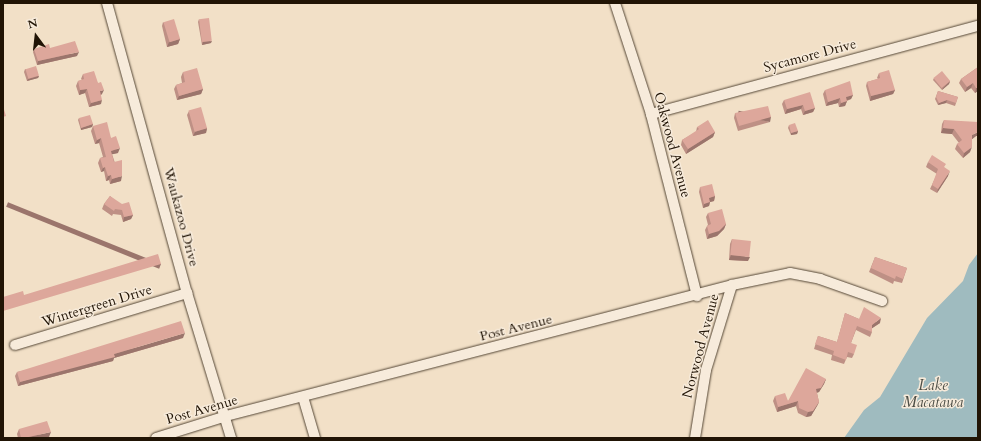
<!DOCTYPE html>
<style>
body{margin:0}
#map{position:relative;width:981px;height:441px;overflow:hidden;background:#f2e0c7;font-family:Cardo,serif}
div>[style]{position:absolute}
.water>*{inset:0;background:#9fbbbf}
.roads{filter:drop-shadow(0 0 1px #554736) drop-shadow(0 0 1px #554736)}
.minor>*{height:10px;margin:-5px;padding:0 5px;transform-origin:5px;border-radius:5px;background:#f7ebdb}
.wall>*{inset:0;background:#be9085}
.shaded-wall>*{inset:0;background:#9b756c;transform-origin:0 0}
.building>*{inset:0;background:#dda79b;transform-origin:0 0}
span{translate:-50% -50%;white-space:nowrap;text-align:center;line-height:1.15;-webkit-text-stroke:3px #f7ebdb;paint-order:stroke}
.street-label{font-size:14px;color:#211405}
.water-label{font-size:15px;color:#4d4e46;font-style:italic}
.frame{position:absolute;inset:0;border:4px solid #211405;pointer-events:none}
.north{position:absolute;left:16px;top:16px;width:40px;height:40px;-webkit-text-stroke:3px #f7ebdb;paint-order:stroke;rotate:345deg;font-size:11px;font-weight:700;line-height:16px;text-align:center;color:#211405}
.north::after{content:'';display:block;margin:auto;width:14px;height:18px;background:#211405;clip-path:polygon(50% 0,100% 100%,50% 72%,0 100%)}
</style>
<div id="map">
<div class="water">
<div style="clip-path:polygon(978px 253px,978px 438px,844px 438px,864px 410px,880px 397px,927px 318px,963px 281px,969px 265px)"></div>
</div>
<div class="roads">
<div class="minor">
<div style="left:107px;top:3px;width:301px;rotate:74.6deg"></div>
<div style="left:187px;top:293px;width:152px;rotate:73.1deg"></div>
<div style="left:615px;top:3px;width:117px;rotate:72deg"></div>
<div style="left:651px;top:114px;width:188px;rotate:75.8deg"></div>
<div style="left:651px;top:114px;width:339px;rotate:-15.1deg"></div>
<div style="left:15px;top:345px;width:180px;rotate:-16.8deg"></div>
<div style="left:303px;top:397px;width:43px;rotate:73.7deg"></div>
<div style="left:156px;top:438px;width:73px;rotate:-17.4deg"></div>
<div style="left:226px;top:416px;width:523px;rotate:-14.51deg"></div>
<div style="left:732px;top:285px;width:59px;rotate:-11.7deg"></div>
<div style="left:790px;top:273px;width:31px;rotate:11deg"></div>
<div style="left:820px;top:279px;width:66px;rotate:19.5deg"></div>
<div style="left:695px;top:438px;width:69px;rotate:-80.8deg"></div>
<div style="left:706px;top:370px;width:89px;rotate:-73deg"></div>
</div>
</div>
<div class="wall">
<div style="clip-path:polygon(199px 19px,211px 43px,202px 45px,198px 22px)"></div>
<div style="clip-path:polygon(163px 22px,180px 39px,178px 44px,167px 47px,162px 26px)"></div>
<div style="clip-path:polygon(50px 48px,77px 56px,37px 65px,33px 52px,34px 49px)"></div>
<div style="clip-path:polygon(978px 67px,978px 91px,975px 93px,971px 88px,965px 92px,959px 83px,961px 79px)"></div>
<div style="clip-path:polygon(25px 69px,39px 76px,38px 78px,27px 81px,24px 72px)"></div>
<div style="clip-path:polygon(183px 72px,203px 89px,201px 94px,177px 100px,174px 89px,176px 85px,182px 83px,181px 77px)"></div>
<div style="clip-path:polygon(879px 73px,895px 90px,893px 94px,870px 101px,866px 86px,867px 82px,878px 79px,877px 78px)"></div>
<div style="clip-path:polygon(83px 74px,98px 83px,102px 94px,101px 95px,101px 104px,89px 107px,85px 93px,79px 95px,76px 86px,78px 81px,82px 80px,81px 79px)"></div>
<div style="clip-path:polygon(934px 78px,950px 81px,949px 84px,942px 90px,933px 80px)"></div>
<div style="clip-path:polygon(825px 90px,853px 95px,851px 99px,847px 101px,845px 106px,839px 107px,838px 103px,826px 106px,823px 94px)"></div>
<div style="clip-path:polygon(938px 91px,958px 97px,955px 106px,946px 103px,938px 105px,935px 99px)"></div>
<div style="clip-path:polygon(784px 100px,815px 108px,813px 112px,803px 115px,801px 109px,785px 114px,782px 104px)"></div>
<div style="clip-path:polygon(189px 111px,207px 128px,206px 133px,193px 136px,187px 115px)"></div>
<div style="clip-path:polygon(735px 113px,770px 122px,738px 131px,734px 118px)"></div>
<div style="clip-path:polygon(79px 118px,93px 124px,92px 127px,81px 130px,78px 120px)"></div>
<div style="clip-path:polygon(944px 120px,976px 136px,972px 139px,970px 152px,963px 158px,955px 149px,957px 144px,959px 143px,952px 134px,941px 133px,942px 124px)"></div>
<div style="clip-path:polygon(789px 125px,798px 131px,797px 134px,791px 135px,788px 128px)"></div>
<div style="clip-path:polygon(93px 126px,111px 138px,118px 153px,112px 154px,121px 181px,110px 184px,109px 180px,106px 181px,104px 171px,101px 172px,98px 163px,100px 158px,103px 157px,99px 143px,95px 144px,91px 131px)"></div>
<div style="clip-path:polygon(697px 127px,715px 132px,713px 137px,686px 154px,681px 145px,682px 140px,696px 132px)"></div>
<div style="clip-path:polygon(928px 162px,945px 168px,948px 176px,937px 193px,930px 189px,937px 174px,926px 167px)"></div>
<div style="clip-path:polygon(700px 187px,715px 196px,714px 201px,710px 202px,709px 206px,703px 208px,699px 192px)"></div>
<div style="clip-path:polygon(110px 196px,133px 215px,131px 219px,123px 222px,121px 215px,113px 214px,112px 216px,102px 209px,104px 204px)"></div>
<div style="clip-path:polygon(708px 213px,726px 224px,724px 229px,717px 236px,707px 239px,705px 230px,707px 226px,708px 225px,706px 217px)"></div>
<div style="clip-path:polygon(732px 239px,748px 261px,729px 260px,730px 244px)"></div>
<div style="clip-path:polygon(875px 257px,907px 268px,902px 283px,894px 281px,893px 284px,869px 272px)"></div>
<div style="clip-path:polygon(845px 313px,859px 319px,880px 323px,872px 328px,872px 332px,870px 337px,856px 330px,851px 343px,854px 354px,852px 358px,847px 357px,844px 364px,831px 360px,832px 355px,814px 349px,818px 336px,837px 342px)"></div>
<div style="clip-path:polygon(183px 338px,114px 358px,113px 361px,18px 386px,15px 376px,17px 372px)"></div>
<div style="clip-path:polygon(826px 379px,824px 384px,819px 392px,817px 393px,819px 402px,817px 406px,811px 416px,806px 417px,798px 413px,796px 406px,777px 412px,773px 401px,775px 396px,788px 401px)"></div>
<div style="clip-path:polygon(19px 429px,49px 437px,44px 438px,18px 438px,17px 434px)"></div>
</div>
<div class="shaded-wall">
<div style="clip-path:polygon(180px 39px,178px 44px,167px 47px,169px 42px)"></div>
<div style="clip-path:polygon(212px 41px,211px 43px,202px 45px,203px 42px)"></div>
<div style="clip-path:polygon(79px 52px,77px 56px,37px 65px,38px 61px)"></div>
<div style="clip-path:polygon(39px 76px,38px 78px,27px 81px,28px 79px)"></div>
<div style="clip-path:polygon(950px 81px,949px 84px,942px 90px,943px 88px)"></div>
<div style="clip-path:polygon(973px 83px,971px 88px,965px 92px,967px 87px)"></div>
<div style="clip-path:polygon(976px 88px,978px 88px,978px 91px,975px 93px)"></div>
<div style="clip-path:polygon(87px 89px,85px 93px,79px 95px,80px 90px)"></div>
<div style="clip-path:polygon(203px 89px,201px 94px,177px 100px,179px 96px)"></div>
<div style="clip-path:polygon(104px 90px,102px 94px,98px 96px,100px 91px)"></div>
<div style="clip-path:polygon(895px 90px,893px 94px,870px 101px,871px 96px)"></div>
<div style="clip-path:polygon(853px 95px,851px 99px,844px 101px,846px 97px)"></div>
<div style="clip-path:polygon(840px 98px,838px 103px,826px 106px,828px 102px)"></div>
<div style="clip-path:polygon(102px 100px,101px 104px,89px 107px,91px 103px)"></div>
<div style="clip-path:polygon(947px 100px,946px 103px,938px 105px,939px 103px)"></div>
<div style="clip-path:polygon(847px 101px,845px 106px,839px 107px,841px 103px)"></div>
<div style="clip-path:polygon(803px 105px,801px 109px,785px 114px,787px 109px)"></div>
<div style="clip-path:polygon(815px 108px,813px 112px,803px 115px,805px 111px)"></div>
<div style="left:771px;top:117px;width:5px;height:33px;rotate:101deg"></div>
<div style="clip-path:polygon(93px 124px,92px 127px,81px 130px,81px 128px)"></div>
<div style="clip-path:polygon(207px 128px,206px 133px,193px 136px,195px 132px)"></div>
<div style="clip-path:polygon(943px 128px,954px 129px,952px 134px,941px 133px)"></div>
<div style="clip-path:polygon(798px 131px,797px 134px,791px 135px,791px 133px)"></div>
<div style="clip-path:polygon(715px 132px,713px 137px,686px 154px,688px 149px)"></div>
<div style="clip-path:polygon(978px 132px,978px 136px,976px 136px,971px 140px,972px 135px)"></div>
<div style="clip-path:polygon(101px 138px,99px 143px,95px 144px,97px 140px)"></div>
<div style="clip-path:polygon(972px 147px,970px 152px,963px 158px,964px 153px)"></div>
<div style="clip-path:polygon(120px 148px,118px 153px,109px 155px,111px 151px)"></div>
<div style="clip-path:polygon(105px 167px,104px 171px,101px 172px,103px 168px)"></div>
<div style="clip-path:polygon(950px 171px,948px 176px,937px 193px,938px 189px)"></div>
<div style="clip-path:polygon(111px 175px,109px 180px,106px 181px,108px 176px)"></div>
<div style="clip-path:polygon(122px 176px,121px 181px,110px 184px,112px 179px)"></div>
<div style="clip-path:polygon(715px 196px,714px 201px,710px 202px,709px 206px,703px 208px,704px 204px,709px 198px)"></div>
<div style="clip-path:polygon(133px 215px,131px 219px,123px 222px,124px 217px)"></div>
<div style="clip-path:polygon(726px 224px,724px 229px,717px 236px,707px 239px,709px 234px)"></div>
<div style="clip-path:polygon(731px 255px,750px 257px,748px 261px,729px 260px)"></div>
<div style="left:161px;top:264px;width:5px;height:165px;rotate:112deg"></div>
<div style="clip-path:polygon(881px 318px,880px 323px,871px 329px,872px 325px)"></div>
<div style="clip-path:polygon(185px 333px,183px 338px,114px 358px,113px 361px,18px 386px,20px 382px)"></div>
<div style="clip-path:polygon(826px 379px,824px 384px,819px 392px,814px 393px,816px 389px)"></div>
<div style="clip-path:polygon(798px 401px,796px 406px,777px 412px,778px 407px)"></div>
<div style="clip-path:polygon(819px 402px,817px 406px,811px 416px,806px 417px,808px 412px)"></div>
<div style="clip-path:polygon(51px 432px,49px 437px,44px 438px,24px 438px)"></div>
</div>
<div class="building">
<div style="left:209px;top:18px;width:23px;height:10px;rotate:83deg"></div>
<div style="left:174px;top:19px;width:21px;height:11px;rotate:73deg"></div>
<div style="clip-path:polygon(75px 41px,79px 52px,38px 61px,34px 49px,49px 44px,50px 48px)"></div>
<div style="left:36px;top:66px;width:10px;height:11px;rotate:73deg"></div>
<div style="clip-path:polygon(978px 67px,978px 88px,976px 88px,973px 83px,967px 87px,961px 79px)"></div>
<div style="clip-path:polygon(197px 68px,203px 89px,179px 96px,176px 85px,185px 82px,183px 72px)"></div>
<div style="clip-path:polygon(889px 70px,895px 90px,871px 96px,867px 82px,880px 78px,879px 73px)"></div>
<div style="clip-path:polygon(94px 71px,98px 83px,101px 82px,104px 90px,100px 91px,102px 100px,91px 103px,87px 89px,80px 90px,78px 81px,84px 79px,83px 74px)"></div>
<div style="left:942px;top:71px;width:13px;height:11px;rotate:51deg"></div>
<div style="clip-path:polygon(850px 81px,853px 95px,846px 97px,847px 101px,841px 103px,840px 98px,828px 102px,825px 90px)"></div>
<div style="clip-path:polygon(938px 91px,958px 97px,956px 103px,947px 100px,939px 103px,936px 97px)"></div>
<div style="clip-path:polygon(810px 92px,815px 108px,805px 111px,803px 105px,787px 109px,784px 100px)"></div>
<div style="clip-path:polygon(3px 106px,6px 116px,3px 117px)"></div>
<div style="clip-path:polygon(768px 106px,771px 117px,739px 126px,735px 113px)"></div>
<div style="left:201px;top:107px;width:22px;height:13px;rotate:74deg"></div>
<div style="clip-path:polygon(90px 115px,93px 124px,81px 128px,79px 118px)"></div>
<div style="clip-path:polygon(708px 120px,715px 132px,688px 149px,682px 140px,699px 129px,697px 127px)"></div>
<div style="clip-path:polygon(944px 120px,978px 122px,978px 132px,972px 135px,972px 147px,964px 153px,957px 144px,962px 140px,954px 129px,943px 128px)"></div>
<div style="clip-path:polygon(107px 122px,111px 138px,116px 136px,120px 148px,111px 151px,114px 162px,122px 160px,122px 176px,112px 179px,111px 175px,108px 176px,105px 167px,103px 168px,100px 158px,106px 157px,101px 138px,97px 140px,93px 126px)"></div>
<div style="clip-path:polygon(795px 123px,798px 131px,791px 133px,789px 125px)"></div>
<div style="clip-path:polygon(932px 155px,946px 164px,944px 167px,950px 171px,938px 189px,932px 185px,938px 169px,928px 162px)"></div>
<div style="clip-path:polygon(712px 184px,715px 196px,709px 198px,710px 202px,704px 204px,700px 187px)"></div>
<div style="clip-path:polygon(110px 196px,122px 204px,129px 202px,133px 215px,124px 217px,122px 210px,115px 209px,114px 211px,104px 204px)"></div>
<div style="clip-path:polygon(722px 209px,726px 224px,719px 231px,709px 234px,707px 226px,711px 224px,708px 213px)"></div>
<div style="left:732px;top:239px;width:19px;height:16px;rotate:6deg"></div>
<div style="clip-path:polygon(158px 254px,161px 264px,3px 311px,3px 297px,23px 291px,24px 295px)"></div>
<div style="clip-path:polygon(875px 257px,907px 268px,903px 279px,896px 276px,895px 279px,871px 268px)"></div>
<div style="clip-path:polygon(864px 307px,881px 318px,872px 325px,872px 332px,857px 326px,851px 343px,857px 345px,854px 354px,848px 352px,846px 360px,833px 355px,834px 351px,815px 344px,818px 336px,837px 342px,845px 313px,859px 319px)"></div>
<div style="clip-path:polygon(181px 321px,185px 333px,114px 354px,115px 357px,20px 382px,17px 372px)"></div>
<div style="clip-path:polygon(806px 368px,826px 379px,821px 388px,816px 389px,819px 402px,813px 411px,808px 412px,799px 408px,798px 401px,778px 407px,775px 396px,785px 393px,788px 401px)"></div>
<div style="clip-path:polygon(47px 421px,51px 432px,24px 438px,21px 438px,19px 429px)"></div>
</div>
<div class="street-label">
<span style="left:810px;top:56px;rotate:-15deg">Sycamore Drive</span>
<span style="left:672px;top:145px;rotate:75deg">Oakwood Avenue</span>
<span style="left:181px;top:217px;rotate:75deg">Waukazoo Drive</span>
<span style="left:97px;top:306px;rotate:-17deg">Wintergreen Drive</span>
<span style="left:516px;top:328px;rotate:-14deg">Post Avenue</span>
<span style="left:701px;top:346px;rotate:-75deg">Norwood Avenue</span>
<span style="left:202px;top:410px;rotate:-16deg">Post Avenue</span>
</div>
<div class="water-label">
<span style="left:933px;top:394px">Lake<br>Macatawa</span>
</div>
<div class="frame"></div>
<div class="north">N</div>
</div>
